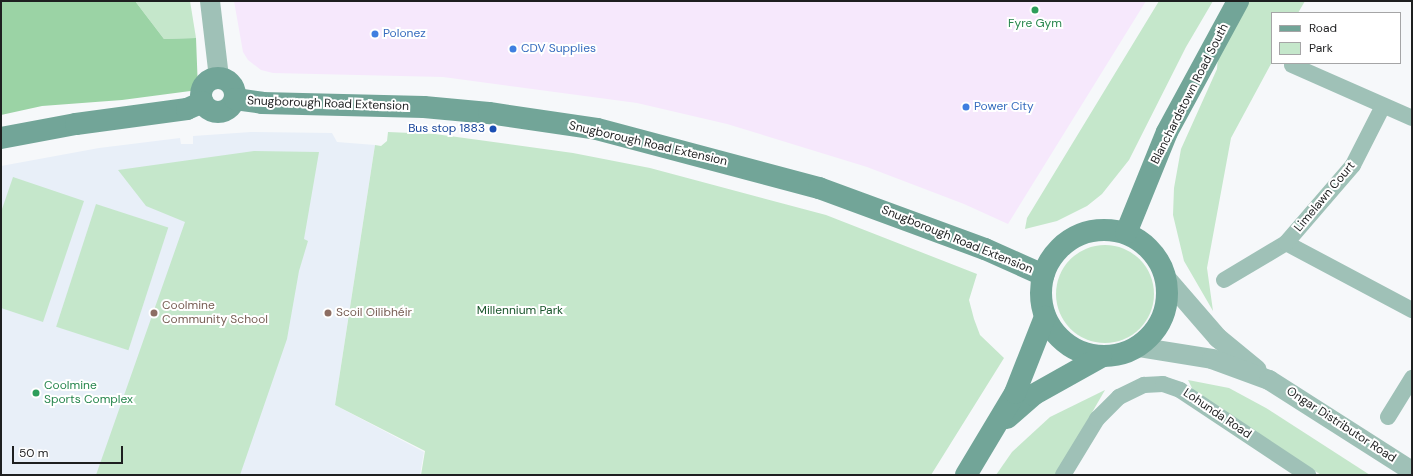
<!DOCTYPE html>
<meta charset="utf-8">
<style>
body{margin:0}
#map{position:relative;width:1413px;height:476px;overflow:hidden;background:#f6f8fa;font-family:"DM Sans",sans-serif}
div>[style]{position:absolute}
.built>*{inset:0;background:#e8eff8}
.industrial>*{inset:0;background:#f6e8fc}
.green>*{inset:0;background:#c5e7cb;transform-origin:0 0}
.round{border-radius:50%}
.forest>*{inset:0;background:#9bd3a5}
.minor>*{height:16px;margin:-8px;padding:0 8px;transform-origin:8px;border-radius:8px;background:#9fc1b7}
.tertiary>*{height:20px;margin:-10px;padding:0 10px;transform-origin:10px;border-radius:10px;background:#9fc1b7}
.secondary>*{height:22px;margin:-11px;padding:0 11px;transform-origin:11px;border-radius:11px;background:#72a598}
.secondary>.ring{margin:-11px;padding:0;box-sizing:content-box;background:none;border:22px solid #72a598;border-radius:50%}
.dots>*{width:11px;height:11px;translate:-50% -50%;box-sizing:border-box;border:2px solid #fff;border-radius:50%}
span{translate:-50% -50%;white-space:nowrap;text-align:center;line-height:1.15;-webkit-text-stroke:4px #fff;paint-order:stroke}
.leisure-label{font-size:12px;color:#27864d}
.left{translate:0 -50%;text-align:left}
.shop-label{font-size:12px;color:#366cbe}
.street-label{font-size:12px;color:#1e1f20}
.transit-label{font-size:12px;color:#164399}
.right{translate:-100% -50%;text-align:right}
.education-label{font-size:12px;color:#785e54}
.park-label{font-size:12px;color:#1a562c}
.frame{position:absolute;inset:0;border:2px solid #1e1f20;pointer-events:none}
.legend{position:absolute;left:1271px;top:12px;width:130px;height:52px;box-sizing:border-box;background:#fff;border:1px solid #a5a5a6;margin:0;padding:5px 7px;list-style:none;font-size:12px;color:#1e1f20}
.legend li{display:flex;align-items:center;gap:8px;height:20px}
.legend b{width:20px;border:1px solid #a5a5a6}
.scale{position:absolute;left:12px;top:446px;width:111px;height:18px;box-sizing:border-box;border:2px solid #1e1f20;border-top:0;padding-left:5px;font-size:12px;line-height:14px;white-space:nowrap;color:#1e1f20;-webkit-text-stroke:3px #fff;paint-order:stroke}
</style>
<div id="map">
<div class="built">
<div style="clip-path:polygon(251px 132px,332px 133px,337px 142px,375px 145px,335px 405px,424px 452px,420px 475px,1px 475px,1px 166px,99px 148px,180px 138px,181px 144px,193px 144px,193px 136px)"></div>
</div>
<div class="industrial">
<div style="clip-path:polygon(234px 1px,1146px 1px,1008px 224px,964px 204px,867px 167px,727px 124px,637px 103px,443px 77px,273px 73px,261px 70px,248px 60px,243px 52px)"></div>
</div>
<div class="green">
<div style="clip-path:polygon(135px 1px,190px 1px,196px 38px,164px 39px)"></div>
<div style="clip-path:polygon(1159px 1px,1213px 1px,1186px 47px,1129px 160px,1102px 194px,1087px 206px,1057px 221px,1025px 229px,1027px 218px)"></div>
<div style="clip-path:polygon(1247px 1px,1305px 1px,1298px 13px,1272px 13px,1272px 62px,1231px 138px,1207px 268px,1213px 311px,1184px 261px,1173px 215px,1174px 188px,1181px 149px,1217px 69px,1218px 55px)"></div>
<div style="clip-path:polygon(388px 132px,435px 134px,573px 153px,650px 168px,826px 215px,977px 274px,969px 300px,974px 319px,980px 335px,1004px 358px,931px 475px,421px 475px,425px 451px,335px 405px,375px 145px,381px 146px,387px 141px)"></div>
<div style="clip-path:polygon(254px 151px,319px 152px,304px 239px,308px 241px,299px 271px,287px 339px,240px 475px,96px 475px,185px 222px,146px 206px,118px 170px)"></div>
<div style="clip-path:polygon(13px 177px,84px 201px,43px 322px,1px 308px,1px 212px)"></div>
<div style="left:96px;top:204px;width:76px;height:129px;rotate:18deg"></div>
<div class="round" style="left:1056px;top:245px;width:98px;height:98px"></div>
<div style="clip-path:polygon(1188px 380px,1229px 388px,1266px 408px,1370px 475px,1321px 475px,1193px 390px)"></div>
<div style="clip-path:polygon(1105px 390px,1056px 475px,996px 475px,1012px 452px,1050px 417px)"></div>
</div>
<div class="forest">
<div style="clip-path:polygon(1px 1px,135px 1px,164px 39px,196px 38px,198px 90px,122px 100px,42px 106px,1px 115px)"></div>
</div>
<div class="minor">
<div style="left:1292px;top:65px;width:131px;rotate:23.8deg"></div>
<div style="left:1286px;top:243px;width:143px;rotate:28deg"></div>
<div style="left:1224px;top:280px;width:72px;rotate:-30.8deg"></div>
<div style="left:1286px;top:243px;width:103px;rotate:-49.3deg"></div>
<div style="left:1353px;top:165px;width:66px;rotate:-63deg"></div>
<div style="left:1388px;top:417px;width:46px;rotate:-58.4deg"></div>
<div style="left:1063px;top:475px;width:66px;rotate:-58.7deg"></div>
<div style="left:1097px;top:419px;width:31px;rotate:-45deg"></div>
<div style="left:1119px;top:397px;width:28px;rotate:-26deg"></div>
<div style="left:1144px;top:385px;width:19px;rotate:-3deg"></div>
<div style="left:1163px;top:384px;width:18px;rotate:19deg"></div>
<div style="left:1180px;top:390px;width:154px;rotate:33.6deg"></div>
</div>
<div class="tertiary">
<div style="left:210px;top:1px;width:78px;rotate:83.3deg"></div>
<div style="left:1166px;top:278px;width:79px;rotate:49.1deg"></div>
<div style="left:1218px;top:338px;width:50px;rotate:39.4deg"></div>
<div style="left:1138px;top:347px;width:75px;rotate:9.2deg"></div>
<div style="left:1212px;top:359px;width:61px;rotate:20.2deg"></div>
<div style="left:1269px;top:380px;width:169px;rotate:32.5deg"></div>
</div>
<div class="secondary">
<div class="ring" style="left:201px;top:78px;width:12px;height:12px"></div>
<div style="left:235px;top:99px;width:27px;rotate:8deg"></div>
<div style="left:262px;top:103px;width:162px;rotate:1.4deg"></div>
<div style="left:424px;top:107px;width:65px;rotate:5.3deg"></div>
<div style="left:489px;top:113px;width:109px;rotate:8.4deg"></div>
<div style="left:597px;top:129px;width:230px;rotate:14.9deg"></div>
<div style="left:819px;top:188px;width:177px;rotate:20.2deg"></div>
<div style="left:985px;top:249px;width:64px;rotate:24.1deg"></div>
<div style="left:1px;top:138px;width:76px;rotate:-10.6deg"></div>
<div style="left:76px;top:124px;width:112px;rotate:-7.7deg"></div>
<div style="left:187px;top:109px;width:17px;rotate:-24deg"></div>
<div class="ring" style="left:1041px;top:230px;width:104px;height:104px"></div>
<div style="left:1126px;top:233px;width:109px;rotate:-67.9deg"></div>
<div style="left:1167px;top:132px;width:149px;rotate:-61.5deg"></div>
<div style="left:1007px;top:418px;width:35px;rotate:-41deg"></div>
<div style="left:1033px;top:395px;width:78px;rotate:-29.2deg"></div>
<div style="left:966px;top:475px;width:96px;rotate:-59.1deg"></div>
<div style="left:1015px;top:393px;width:82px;rotate:-68.5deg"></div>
</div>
<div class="dots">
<div style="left:1035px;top:10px;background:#2e9e5b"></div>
<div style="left:375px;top:34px;background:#3f7fe0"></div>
<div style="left:513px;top:49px;background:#3f7fe0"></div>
<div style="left:966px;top:107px;background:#3f7fe0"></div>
<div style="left:493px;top:129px;background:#1a4fb4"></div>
<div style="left:154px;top:313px;background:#8d6e63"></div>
<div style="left:328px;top:313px;background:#8d6e63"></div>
<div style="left:36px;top:393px;background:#2e9e5b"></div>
</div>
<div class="leisure-label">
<span style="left:1035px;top:24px">Fyre Gym</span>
<span class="left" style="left:44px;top:393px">Coolmine<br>Sports Complex</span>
</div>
<div class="shop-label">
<span class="left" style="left:383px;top:34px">Polonez</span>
<span class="left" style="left:521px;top:49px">CDV Supplies</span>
<span class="left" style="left:974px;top:107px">Power City</span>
</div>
<div class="street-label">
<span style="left:1190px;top:94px;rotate:-63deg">Blanchardstown Road South</span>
<span style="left:328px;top:104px;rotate:2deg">Snugborough Road Extension</span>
<span style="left:648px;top:144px;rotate:13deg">Snugborough Road Extension</span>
<span style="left:1325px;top:197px;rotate:-50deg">Limelawn Court</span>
<span style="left:957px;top:240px;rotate:22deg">Snugborough Road Extension</span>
<span style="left:1217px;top:414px;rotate:34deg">Lohunda Road</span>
<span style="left:1341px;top:425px;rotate:33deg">Ongar Distributor Road</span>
</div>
<div class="transit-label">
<span class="right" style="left:485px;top:129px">Bus stop 1883</span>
</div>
<div class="education-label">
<span class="left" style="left:162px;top:313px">Coolmine<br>Community School</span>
<span class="left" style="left:336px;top:313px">Scoil Oilibhéir</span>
</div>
<div class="park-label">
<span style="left:520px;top:311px">Millennium Park</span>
</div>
<div class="frame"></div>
<ul class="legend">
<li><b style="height:5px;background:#72a598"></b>Road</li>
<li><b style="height:11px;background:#c5e7cb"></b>Park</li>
</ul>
<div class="scale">50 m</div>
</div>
